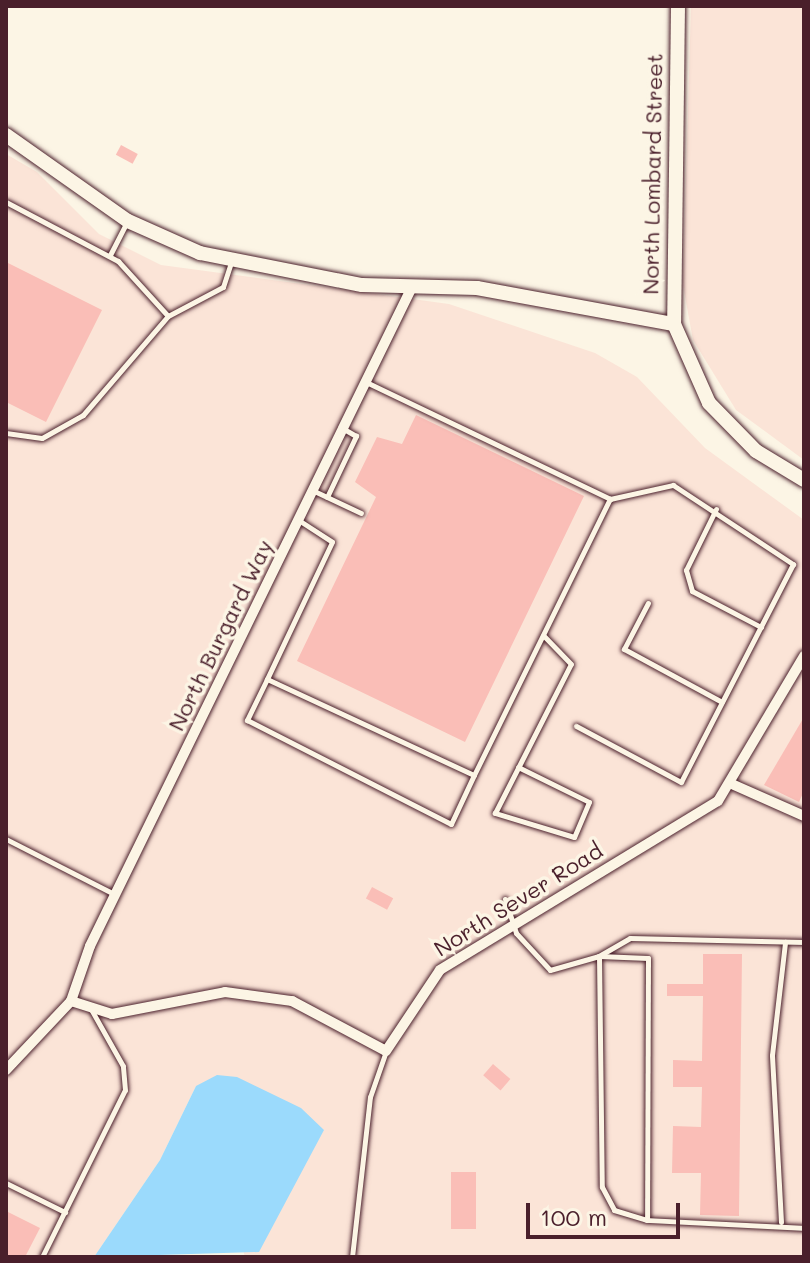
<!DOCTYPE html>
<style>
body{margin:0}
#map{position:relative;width:810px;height:1263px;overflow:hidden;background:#fcf5e5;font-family:Mali,sans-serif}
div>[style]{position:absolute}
.built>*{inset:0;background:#fbe4d7}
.water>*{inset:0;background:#9bdafc}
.building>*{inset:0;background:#fabeb7;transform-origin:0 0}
.roads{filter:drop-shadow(0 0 2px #4a1f2b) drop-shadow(0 0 2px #4a1f2b)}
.lane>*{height:5px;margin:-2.5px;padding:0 2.5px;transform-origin:2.5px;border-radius:2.5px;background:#fcf5e5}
.street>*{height:10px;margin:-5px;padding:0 5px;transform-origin:5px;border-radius:5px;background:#fcf5e5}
.secondary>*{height:14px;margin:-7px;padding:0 7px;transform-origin:7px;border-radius:7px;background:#fcf5e5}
span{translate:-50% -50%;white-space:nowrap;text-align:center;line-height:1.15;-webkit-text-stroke:7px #fcf5e5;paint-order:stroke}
.street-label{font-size:22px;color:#4a1f2b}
.frame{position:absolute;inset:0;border:8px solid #4a1f2b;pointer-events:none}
.scale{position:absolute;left:526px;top:1203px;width:154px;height:36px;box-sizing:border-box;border:4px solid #4a1f2b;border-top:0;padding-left:10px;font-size:24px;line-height:28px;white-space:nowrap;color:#4a1f2b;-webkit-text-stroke:6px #fcf5e5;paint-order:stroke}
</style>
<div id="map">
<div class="built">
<div style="clip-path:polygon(691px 6px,804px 6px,804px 460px,736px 410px,693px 340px,683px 285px)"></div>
<div style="clip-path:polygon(6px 154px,37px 172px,99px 234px,161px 265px,449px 304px,595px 353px,637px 377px,705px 448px,804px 520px,804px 1257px,245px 1257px,196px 1086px,160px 1160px,94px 1257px,6px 1257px)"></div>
</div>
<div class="water">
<div style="clip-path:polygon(217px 1075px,237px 1077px,301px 1108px,324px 1130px,259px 1252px,94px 1257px,160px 1160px,196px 1086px)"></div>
</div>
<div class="building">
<div style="left:121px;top:145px;width:19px;height:11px;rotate:28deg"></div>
<div style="clip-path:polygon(6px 262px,102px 310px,46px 422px,6px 402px)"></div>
<div style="clip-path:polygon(416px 415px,584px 496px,465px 742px,297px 661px,376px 497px,355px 482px,377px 437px,402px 444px)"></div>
<div style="clip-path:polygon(804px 717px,804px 791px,799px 802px,764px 785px)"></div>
<div style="left:372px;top:887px;width:24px;height:13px;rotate:28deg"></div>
<div style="clip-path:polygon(703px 954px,742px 954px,739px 1216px,700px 1215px,701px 1173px,672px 1173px,673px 1126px,701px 1127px,702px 1087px,673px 1087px,673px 1060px,702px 1061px,703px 996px,667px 996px,667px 984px,703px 984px)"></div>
<div style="left:493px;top:1064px;width:23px;height:15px;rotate:41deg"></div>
<div style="left:451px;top:1172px;width:25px;height:57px"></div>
<div style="clip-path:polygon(6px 1211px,40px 1228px,25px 1257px,6px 1257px)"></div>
</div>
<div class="roads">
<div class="lane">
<div style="left:6px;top:202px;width:127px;rotate:27.8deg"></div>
<div style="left:118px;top:261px;width:74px;rotate:47.7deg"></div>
<div style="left:110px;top:255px;width:37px;rotate:-63deg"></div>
<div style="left:366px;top:382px;width:271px;rotate:25.6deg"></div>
<div style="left:610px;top:499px;width:65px;rotate:-12.5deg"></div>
<div style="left:673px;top:485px;width:144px;rotate:33.4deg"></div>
<div style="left:793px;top:564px;width:245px;rotate:117.2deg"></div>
<div style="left:681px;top:782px;width:119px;rotate:-151.9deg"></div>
<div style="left:6px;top:433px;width:36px;rotate:8deg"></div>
<div style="left:42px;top:438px;width:47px;rotate:-29.3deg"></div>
<div style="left:83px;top:415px;width:130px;rotate:-49.4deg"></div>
<div style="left:168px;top:316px;width:62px;rotate:-27.8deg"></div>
<div style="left:223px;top:287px;width:26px;rotate:-72deg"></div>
<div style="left:312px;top:490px;width:54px;rotate:25.1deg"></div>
<div style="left:327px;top:497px;width:68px;rotate:-64.6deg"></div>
<div style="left:356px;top:436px;width:16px;rotate:-150deg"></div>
<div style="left:716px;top:509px;width:68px;rotate:116.2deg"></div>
<div style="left:686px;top:570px;width:22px;rotate:74deg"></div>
<div style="left:692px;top:591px;width:78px;rotate:27.6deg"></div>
<div style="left:300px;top:521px;width:38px;rotate:33deg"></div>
<div style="left:332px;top:542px;width:152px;rotate:115.4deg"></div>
<div style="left:267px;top:679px;width:228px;rotate:24.9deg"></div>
<div style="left:474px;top:775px;width:308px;rotate:-63.8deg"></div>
<div style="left:648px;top:603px;width:52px;rotate:117.6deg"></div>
<div style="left:624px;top:649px;width:111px;rotate:28.4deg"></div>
<div style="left:267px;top:679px;width:46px;rotate:116deg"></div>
<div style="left:247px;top:720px;width:229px;rotate:27deg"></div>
<div style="left:451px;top:824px;width:54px;rotate:-64.9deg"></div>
<div style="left:518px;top:767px;width:79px;rotate:26.2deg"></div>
<div style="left:589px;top:802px;width:38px;rotate:113deg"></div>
<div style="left:574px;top:837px;width:83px;rotate:-163.1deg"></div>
<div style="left:495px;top:813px;width:167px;rotate:-63deg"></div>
<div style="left:571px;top:664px;width:40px;rotate:-134deg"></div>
<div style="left:6px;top:839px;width:121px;rotate:27deg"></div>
<div style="left:505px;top:899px;width:36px;rotate:72deg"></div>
<div style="left:516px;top:933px;width:50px;rotate:47.4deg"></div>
<div style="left:550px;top:970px;width:51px;rotate:-15.9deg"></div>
<div style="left:599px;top:956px;width:49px;rotate:2.3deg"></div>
<div style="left:648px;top:958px;width:262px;rotate:90.2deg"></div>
<div style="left:804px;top:942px;width:174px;rotate:-178.7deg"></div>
<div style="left:630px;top:938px;width:36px;rotate:150deg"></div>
<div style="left:599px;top:956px;width:231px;rotate:89.3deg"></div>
<div style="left:602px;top:1187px;width:26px;rotate:62deg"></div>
<div style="left:614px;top:1210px;width:34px;rotate:17deg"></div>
<div style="left:647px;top:1220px;width:157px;rotate:2.9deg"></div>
<div style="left:6px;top:1183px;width:66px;rotate:26.2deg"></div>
<div style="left:781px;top:1222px;width:167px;rotate:-93.1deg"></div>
<div style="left:772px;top:1055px;width:114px;rotate:-83.4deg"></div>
<div style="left:42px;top:1257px;width:186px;rotate:-63.6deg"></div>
<div style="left:125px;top:1090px;width:24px;rotate:-95deg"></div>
<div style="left:123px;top:1066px;width:63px;rotate:-119.4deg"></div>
<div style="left:352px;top:1257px;width:161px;rotate:-83.6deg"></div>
<div style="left:370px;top:1097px;width:49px;rotate:-70.8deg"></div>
</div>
<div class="street">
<div style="left:734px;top:785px;width:77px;rotate:23.9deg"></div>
<div style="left:71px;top:1001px;width:58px;rotate:-70.9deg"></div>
<div style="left:90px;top:946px;width:731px;rotate:-63.96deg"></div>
<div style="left:6px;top:1070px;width:95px;rotate:-46.7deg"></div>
<div style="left:71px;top:1001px;width:43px;rotate:17.6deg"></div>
<div style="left:112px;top:1014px;width:115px;rotate:-11deg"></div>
<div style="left:225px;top:992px;width:68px;rotate:7.7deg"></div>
<div style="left:292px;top:1001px;width:106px;rotate:28deg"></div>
<div style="left:386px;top:1051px;width:97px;rotate:-56.3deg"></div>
<div style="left:440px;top:970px;width:325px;rotate:-31.3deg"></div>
<div style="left:718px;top:801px;width:169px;rotate:-59.3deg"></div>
</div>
<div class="secondary">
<div style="left:678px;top:6px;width:318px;rotate:90.7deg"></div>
<div style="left:674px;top:324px;width:86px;rotate:66.1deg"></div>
<div style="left:709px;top:403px;width:67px;rotate:45.6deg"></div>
<div style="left:756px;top:451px;width:56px;rotate:31.1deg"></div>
<div style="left:6px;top:135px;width:149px;rotate:35.2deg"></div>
<div style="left:128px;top:221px;width:79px;rotate:24deg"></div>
<div style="left:200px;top:253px;width:165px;rotate:11.2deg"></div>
<div style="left:362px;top:285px;width:115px;rotate:1.5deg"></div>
<div style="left:477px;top:288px;width:200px;rotate:10.4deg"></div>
</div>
</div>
<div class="street-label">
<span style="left:652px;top:174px;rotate:-89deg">North Lombard Street</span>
<span style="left:220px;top:635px;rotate:-64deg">North Burgard Way</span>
<span style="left:518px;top:899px;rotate:-32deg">North Sever Road</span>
</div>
<div class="frame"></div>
<div class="scale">100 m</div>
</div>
